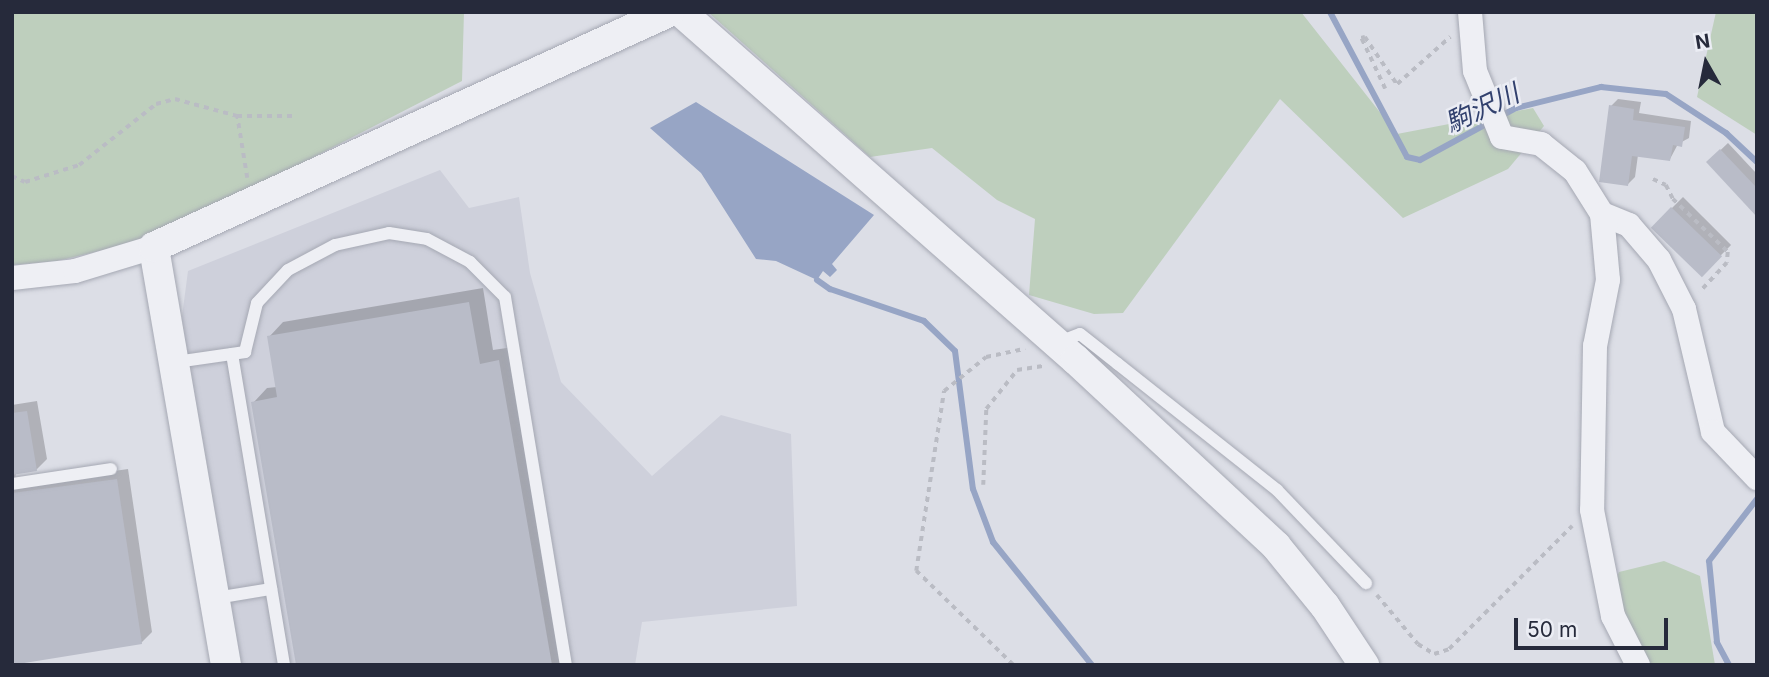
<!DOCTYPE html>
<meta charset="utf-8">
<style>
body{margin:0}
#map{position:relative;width:1769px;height:677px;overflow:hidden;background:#dcdee6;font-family:Inter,"Noto Sans JP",sans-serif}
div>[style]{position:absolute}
.built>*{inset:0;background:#ced0db}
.green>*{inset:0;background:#becfbd}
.water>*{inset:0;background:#97a5c5}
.shadow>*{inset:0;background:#0003;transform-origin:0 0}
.stream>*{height:6px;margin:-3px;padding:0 3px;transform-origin:3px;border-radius:3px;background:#97a5c5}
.building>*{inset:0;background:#b9bcc8;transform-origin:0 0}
.path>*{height:3.5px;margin-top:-1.75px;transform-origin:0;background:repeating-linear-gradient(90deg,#babcc4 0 5px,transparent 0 10px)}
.roads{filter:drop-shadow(0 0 2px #a5a8b3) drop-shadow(0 0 2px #a5a8b3)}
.service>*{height:12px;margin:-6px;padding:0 6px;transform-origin:6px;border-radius:6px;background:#eeeff4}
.minor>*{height:24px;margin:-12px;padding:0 12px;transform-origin:12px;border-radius:12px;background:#eeeff4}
.tertiary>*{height:30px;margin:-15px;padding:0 15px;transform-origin:15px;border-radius:15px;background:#eeeff4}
span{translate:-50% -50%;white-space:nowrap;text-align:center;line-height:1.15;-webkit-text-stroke:5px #ebedf4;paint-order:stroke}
.water-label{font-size:26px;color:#32416e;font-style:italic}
.frame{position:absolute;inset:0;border:14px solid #262a3b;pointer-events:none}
.north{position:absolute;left:1671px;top:28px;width:70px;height:70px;-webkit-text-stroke:5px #ebedf4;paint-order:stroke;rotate:351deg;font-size:19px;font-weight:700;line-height:28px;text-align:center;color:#262a3b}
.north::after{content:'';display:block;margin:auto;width:24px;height:32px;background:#262a3b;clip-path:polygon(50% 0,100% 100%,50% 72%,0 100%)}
.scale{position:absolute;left:1514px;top:618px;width:154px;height:32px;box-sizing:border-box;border:4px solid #262a3b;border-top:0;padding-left:9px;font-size:21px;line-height:24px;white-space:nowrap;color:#262a3b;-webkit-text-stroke:5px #ebedf4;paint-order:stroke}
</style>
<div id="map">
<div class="built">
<div style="clip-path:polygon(440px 170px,469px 208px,519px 197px,530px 273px,561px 382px,652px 476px,721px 415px,791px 434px,797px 606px,642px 622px,635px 665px,235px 665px,176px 362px,188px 271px)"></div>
</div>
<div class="green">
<div style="clip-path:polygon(12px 12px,464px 12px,462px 81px,158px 237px,57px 261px,12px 265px)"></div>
<div style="clip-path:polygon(708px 12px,1301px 12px,1397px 134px,1533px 108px,1544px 126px,1508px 169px,1403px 218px,1280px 99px,1123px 313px,1094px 314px,1029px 295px,1035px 219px,997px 200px,932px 148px,870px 157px)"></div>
<div style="clip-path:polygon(1716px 12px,1757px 12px,1757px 135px,1697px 97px)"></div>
<div style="clip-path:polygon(1664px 561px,1700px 576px,1715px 665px,1642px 665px,1612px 587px,1619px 572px)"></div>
</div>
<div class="water">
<div style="clip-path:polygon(696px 102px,874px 215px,832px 264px,837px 270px,830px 277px,823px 271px,817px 280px,776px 261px,756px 259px,701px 173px,650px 128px)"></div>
</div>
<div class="shadow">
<div style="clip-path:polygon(1618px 99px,1641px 102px,1639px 113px,1691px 121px,1689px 138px,1678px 144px,1670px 159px,1638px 155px,1635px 177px,1628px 184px,1611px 106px)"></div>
<div style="clip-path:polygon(1728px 143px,1757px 174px,1757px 199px,1708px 162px)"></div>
<div style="left:1683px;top:197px;width:68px;height:42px;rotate:45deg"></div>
<div style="clip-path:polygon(483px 288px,493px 350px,513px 347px,568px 665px,298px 665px,253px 403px,267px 388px,277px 387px,269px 337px,283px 322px)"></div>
<div style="clip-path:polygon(37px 401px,47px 459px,36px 470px,16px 473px,15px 479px,52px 480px,128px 469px,152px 632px,141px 643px,12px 663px,12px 405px)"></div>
</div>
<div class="stream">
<div style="left:1330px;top:12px;width:164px;rotate:62deg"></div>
<div style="left:1407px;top:157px;width:13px;rotate:13deg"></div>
<div style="left:1420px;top:160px;width:80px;rotate:-28.5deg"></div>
<div style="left:1499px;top:117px;width:19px;rotate:-28deg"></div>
<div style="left:1516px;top:108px;width:88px;rotate:-13.9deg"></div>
<div style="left:1601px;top:87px;width:65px;rotate:6.1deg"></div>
<div style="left:1666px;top:94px;width:72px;rotate:33deg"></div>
<div style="left:1726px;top:133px;width:42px;rotate:43.1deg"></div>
<div style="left:817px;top:280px;width:16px;rotate:35deg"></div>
<div style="left:830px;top:289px;width:99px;rotate:18.8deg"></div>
<div style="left:924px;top:321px;width:43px;rotate:44.1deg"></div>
<div style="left:955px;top:351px;width:139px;rotate:82.6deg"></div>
<div style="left:973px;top:489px;width:57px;rotate:69.3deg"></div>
<div style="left:993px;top:542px;width:158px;rotate:51.2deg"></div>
<div style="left:1729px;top:665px;width:26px;rotate:-118deg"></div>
<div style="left:1717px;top:642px;width:81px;rotate:-95.6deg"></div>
<div style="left:1709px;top:561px;width:78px;rotate:-52.3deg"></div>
</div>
<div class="building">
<div style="clip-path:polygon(1609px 105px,1634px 109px,1633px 120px,1685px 127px,1682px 147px,1673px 145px,1670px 161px,1632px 156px,1628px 186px,1599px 182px)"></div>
<div style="clip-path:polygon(1720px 149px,1757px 188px,1757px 217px,1706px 162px)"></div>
<div style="left:1671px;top:207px;width:71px;height:29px;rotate:44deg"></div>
<div style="clip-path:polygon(469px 302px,480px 364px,499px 360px,552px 665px,296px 665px,251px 402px,277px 397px,267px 336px)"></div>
<div style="clip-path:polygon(27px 411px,37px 471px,12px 475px,12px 413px)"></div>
<div style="clip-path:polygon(117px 479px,142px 644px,12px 665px,12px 493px)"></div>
</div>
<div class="path">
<div style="left:1385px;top:89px;width:56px;rotate:-115.2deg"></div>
<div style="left:1361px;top:38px;width:4px;rotate:-14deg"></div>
<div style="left:1365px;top:37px;width:57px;rotate:55.8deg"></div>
<div style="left:1397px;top:84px;width:71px;rotate:-41.6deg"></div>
<div style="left:12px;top:176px;width:14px;rotate:25deg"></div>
<div style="left:25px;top:182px;width:57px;rotate:-17.5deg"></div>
<div style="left:79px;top:165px;width:98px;rotate:-38.4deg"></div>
<div style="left:156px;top:104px;width:20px;rotate:-15deg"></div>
<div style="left:175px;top:99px;width:64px;rotate:15.3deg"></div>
<div style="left:247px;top:178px;width:63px;rotate:-99.2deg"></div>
<div style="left:237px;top:116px;width:58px"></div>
<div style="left:1653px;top:179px;width:14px;rotate:25deg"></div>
<div style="left:1666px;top:185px;width:16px;rotate:63deg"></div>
<div style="left:1673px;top:199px;width:76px;rotate:43.9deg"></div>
<div style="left:1728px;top:252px;width:11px;rotate:95deg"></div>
<div style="left:1727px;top:263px;width:40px;rotate:133deg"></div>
<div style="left:983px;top:485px;width:76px;rotate:-87.7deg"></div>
<div style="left:986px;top:409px;width:50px;rotate:-51.5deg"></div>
<div style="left:1017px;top:370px;width:26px;rotate:-9deg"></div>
<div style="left:1377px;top:595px;width:64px;rotate:50.1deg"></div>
<div style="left:1418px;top:644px;width:19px;rotate:32deg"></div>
<div style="left:1434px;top:654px;width:16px;rotate:-18deg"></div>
<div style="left:1449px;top:649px;width:174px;rotate:-45deg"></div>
<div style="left:1013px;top:665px;width:135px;rotate:-135.9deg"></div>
<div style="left:916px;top:571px;width:182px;rotate:-81.2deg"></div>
<div style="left:944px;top:391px;width:54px;rotate:-39deg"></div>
<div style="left:986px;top:357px;width:40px;rotate:-12deg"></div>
</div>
<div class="roads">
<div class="service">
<div style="left:1059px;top:342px;width:22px;rotate:-21deg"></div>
<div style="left:1080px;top:334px;width:48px;rotate:38.3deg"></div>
<div style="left:1118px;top:364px;width:203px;rotate:38.4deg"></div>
<div style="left:1277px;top:490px;width:129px;rotate:46.3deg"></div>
<div style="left:232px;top:354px;width:315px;rotate:80.5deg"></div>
<div style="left:176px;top:362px;width:70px;rotate:-8.2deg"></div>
<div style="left:245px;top:352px;width:50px;rotate:-76.2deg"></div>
<div style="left:257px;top:303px;width:45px;rotate:-46.8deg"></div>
<div style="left:288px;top:270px;width:53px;rotate:-28deg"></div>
<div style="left:335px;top:245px;width:55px;rotate:-12.5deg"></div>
<div style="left:389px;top:233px;width:38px;rotate:9deg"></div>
<div style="left:427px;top:239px;width:49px;rotate:28.1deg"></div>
<div style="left:470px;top:262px;width:49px;rotate:45deg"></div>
<div style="left:505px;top:297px;width:373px;rotate:80.6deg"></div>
<div style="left:12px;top:484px;width:100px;rotate:-8.6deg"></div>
<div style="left:216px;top:598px;width:56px;rotate:-9.3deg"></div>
</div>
<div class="minor">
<div style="left:1470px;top:12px;width:59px;rotate:85.2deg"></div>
<div style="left:1475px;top:71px;width:71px;rotate:67.8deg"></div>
<div style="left:1502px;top:137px;width:40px;rotate:10deg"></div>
<div style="left:1541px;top:144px;width:43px;rotate:38.5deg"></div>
<div style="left:1575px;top:171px;width:51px;rotate:57.9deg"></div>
<div style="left:1602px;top:214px;width:66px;rotate:84.8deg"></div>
<div style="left:1608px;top:280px;width:67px;rotate:101.1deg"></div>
<div style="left:1595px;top:346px;width:164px;rotate:91deg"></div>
<div style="left:1592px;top:510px;width:108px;rotate:78.8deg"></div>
<div style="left:1613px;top:616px;width:55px;rotate:63deg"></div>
<div style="left:1602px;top:214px;width:29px;rotate:22deg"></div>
<div style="left:1629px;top:225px;width:46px;rotate:49.4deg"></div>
<div style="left:1659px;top:260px;width:55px;rotate:63deg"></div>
<div style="left:1684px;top:309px;width:126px;rotate:76.7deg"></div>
<div style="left:1713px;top:432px;width:64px;rotate:46.3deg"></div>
<div style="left:12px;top:278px;width:63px;rotate:-6.3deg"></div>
<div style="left:75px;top:271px;width:83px;rotate:-16.9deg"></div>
</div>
<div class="tertiary">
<div style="left:681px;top:12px;width:526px;rotate:41.38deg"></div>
<div style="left:1076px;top:360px;width:273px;rotate:42.9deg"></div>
<div style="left:1276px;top:546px;width:77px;rotate:50.8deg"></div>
<div style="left:1325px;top:606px;width:71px;rotate:56.5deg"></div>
<div style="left:226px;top:665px;width:424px;rotate:-99.8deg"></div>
<div style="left:154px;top:247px;width:566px;rotate:-24.53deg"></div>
</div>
</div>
<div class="water-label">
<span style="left:1482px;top:108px;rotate:-25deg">駒沢川</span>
</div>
<div class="frame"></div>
<div class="north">N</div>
<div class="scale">50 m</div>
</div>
